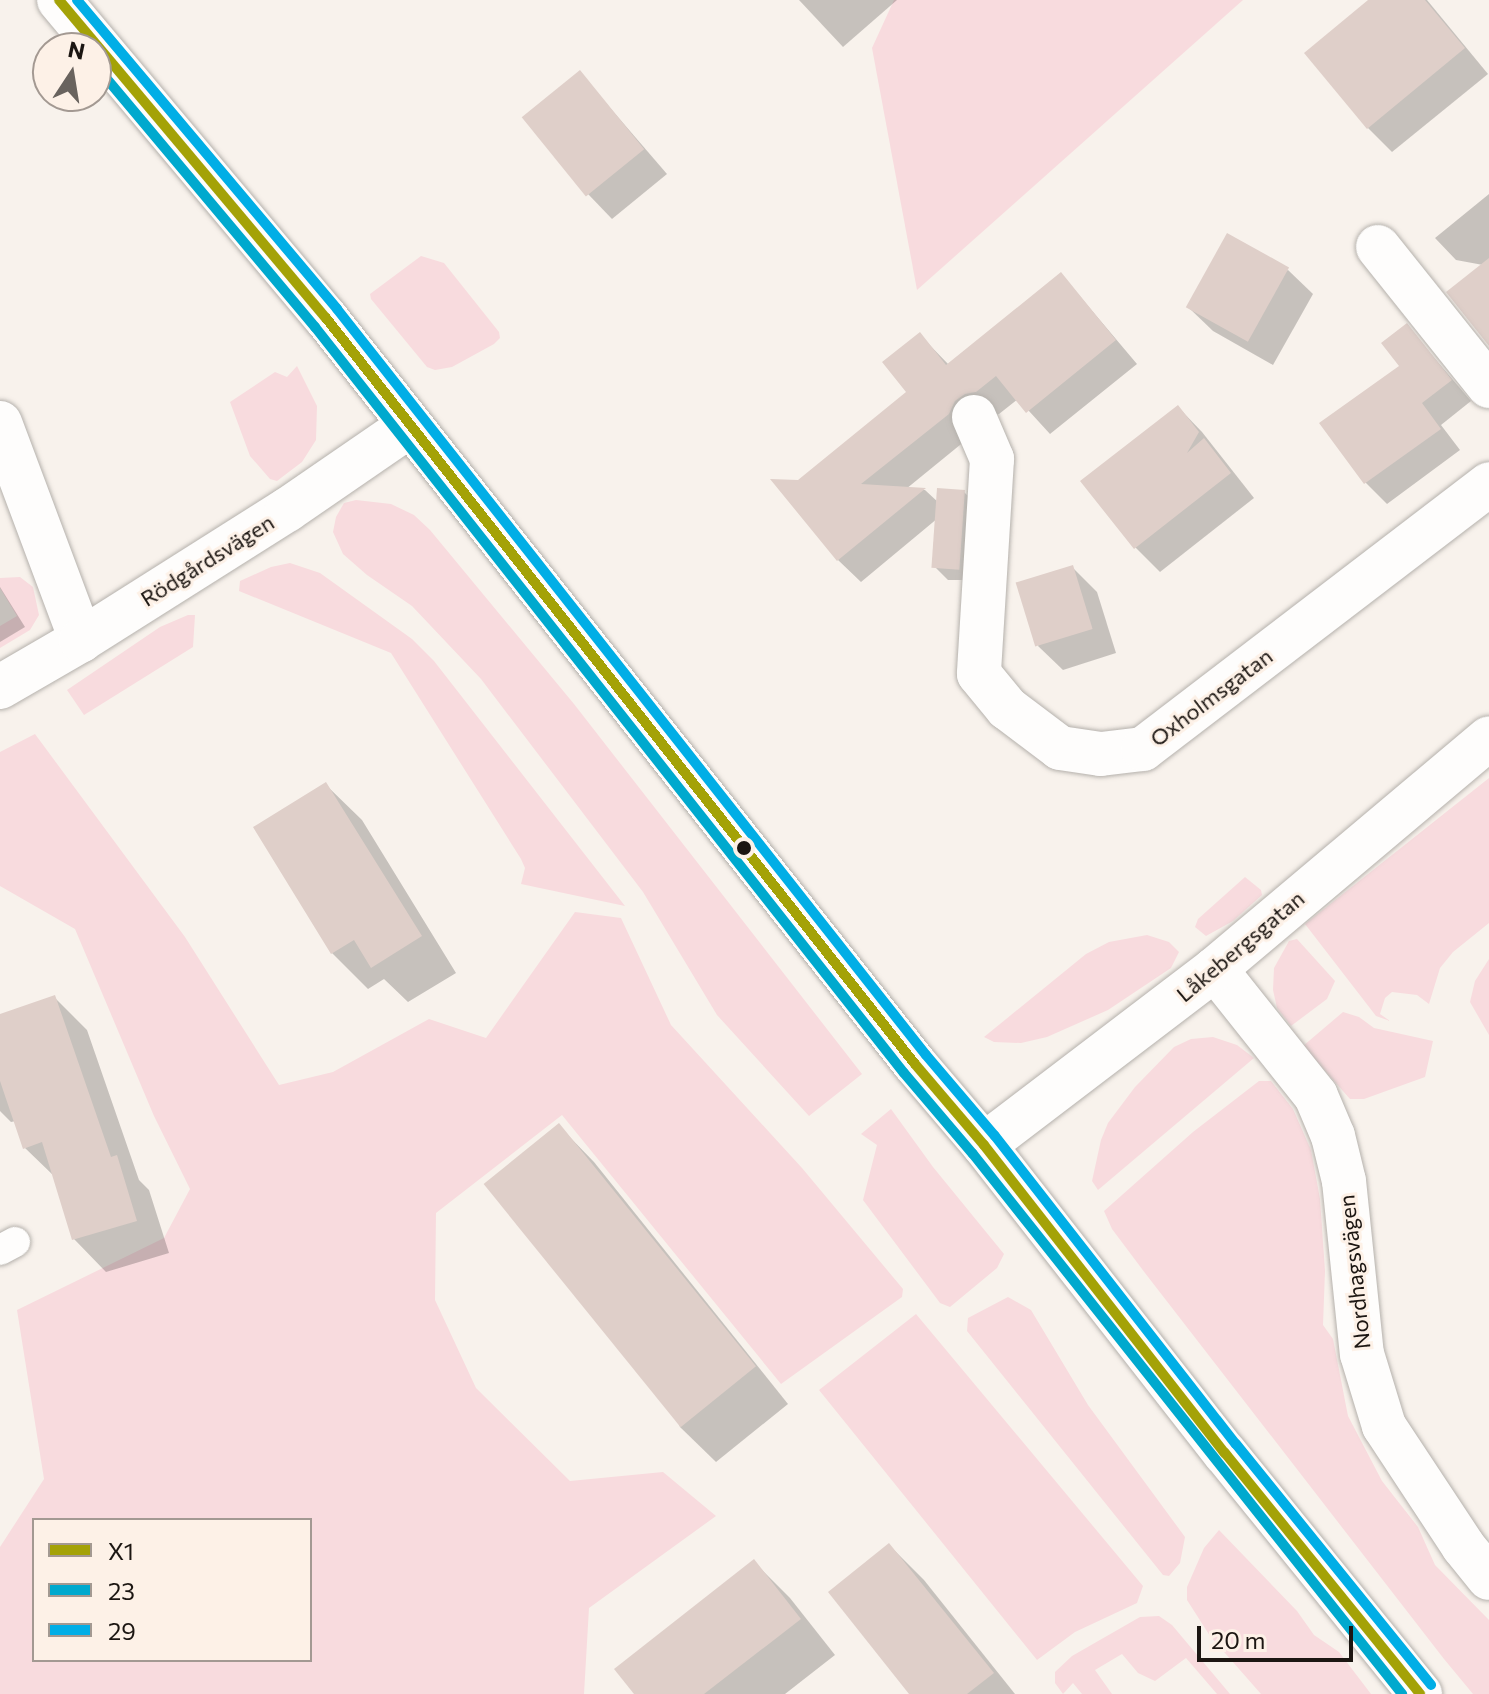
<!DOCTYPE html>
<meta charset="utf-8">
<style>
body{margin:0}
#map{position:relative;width:1489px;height:1694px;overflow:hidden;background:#f8f2ec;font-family:Commissioner,sans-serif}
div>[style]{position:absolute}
.green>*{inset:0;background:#f8dbde}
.shadow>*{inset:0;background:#0003}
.building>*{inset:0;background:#dfcfc9;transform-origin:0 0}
.roads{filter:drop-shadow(0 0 2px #b5b1ac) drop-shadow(0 0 2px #b5b1ac)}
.service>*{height:30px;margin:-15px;padding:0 15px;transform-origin:15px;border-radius:15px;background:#fefdfc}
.minor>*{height:44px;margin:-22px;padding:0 22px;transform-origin:22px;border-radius:22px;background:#fefdfc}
.tertiary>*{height:44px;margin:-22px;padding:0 22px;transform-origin:22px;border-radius:22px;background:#fefdfc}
.bus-1>*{height:10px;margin:-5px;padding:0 5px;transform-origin:5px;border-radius:5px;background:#a4a207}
.bus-2>*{height:10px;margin:-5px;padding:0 5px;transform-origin:5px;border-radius:5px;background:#00a9ce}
.bus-3>*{height:10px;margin:-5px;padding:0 5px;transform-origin:5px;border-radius:5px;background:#01aee6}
.dots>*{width:22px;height:22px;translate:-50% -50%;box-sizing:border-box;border:4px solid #fdf1e7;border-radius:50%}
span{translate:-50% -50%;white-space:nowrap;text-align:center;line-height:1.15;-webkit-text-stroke:6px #fdf1e7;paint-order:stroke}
.street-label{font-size:22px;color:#1c1612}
.legend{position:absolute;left:32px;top:1518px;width:280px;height:144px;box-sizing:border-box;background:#fdf1e7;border:2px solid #a39992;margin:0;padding:10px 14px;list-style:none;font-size:24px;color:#1c1612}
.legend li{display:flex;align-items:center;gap:16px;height:40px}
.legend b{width:40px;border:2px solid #a39992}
.north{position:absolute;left:32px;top:32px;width:80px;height:80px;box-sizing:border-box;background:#fdf1e7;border:2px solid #a39992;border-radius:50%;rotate:12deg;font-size:22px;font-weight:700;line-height:32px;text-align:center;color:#1c1612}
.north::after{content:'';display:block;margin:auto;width:28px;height:36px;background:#69635e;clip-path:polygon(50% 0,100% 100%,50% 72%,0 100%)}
.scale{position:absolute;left:1197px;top:1626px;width:156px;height:36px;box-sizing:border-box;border:4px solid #1c1612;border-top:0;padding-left:10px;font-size:24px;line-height:28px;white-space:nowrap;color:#1c1612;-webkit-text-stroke:6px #fdf1e7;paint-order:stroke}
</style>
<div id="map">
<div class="green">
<div style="clip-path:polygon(894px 0,1243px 0,917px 290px,872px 48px)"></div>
<div style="clip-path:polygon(421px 256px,444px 263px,499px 332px,500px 338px,494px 344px,452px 367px,435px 370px,427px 367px,371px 299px,370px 294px)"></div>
<div style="clip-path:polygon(297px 366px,317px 406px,316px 440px,302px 462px,277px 481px,270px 479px,250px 456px,230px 402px,275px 372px,287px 377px)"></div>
<div style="clip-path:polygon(356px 500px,391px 504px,414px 515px,430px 530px,574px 704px,862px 1074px,809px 1116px,717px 1015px,643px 892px,481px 679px,412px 606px,367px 575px,343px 554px,333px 532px,336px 517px,344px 503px)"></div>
<div style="clip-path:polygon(290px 563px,320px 573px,412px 639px,434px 661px,625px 906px,521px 884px,525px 868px,521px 859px,391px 653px,239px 591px,240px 581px,271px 567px)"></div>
<div style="clip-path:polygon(20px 577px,33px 587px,39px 615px,30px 630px,0 648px,0 626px,17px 616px,0 588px,0 578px)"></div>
<div style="clip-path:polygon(188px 615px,195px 615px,193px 647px,84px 715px,67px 690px,160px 627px)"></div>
<div style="clip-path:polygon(evenodd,35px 734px,185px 937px,279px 1085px,333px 1072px,429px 1019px,486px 1038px,575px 912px,621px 918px,671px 1025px,802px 1168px,903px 1289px,902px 1297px,781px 1384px,562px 1115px,436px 1213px,435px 1300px,476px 1388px,570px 1481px,663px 1472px,716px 1516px,589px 1608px,584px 1694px,0 1694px,0 1547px,44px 1479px,17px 1310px,164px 1238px,190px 1189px,154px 1116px,75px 929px,0 886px,0 752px,35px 734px,34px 1520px,310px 1520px,310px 1660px,34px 1660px,34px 1520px)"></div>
<div style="clip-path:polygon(1489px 778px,1489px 923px,1453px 952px,1440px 968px,1429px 1004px,1417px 995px,1392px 992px,1385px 998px,1380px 1014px,1390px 1021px,1376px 1016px,1305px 924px)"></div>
<div style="clip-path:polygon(1245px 877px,1261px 890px,1262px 895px,1233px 921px,1206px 936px,1195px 927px,1198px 919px)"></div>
<div style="clip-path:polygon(1147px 935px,1169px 942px,1179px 952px,1171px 968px,1108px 1010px,1047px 1037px,1021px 1043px,994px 1042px,984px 1037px,1086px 954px,1109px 942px)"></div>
<div style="clip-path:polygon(1297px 939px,1335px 981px,1327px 999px,1291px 1026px,1277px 1008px,1273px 990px,1274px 968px,1289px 941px)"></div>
<div style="clip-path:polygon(1489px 959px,1489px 1035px,1470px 1002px,1475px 981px)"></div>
<div style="clip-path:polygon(1343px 1012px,1359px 1017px,1374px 1028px,1433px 1041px,1425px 1077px,1364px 1099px,1350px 1099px,1303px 1046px)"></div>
<div style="clip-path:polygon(1213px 1037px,1237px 1045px,1254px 1058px,1098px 1190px,1092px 1181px,1101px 1140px,1108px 1123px,1135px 1087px,1174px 1047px,1191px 1039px)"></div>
<div style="clip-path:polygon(1259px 1081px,1271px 1081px,1293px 1109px,1311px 1150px,1320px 1199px,1325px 1271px,1323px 1325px,1333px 1339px,1348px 1416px,1382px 1481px,1418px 1527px,1435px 1565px,1489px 1620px,1489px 1694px,1473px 1694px,1444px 1659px,1145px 1273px,1112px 1229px,1104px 1211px,1193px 1132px)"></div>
<div style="clip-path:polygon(891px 1109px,933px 1167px,1004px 1254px,997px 1268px,950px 1307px,940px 1303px,863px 1200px,877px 1145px,861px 1134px)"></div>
<div style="clip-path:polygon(1008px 1297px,1031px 1310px,1088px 1405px,1185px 1537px,1180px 1563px,1169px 1576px,1163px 1575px,967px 1331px,968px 1318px)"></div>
<div style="clip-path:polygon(916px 1314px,1143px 1586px,1137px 1603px,1075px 1632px,1037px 1660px,819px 1390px)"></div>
<div style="clip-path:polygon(1219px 1530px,1297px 1611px,1314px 1635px,1339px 1652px,1371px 1694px,1261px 1694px,1210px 1636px,1187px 1600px,1187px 1587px,1204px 1548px)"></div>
<div style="clip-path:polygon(1159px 1616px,1172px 1625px,1230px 1694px,1217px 1694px,1186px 1658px,1155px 1681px,1138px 1673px,1122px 1654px,1095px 1670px,1112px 1694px,1082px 1694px,1073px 1683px,1063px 1694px,1055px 1683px,1055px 1672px,1072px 1656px,1140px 1617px)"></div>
</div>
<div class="shadow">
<div style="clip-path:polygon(799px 0,897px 0,843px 47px)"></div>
<div style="clip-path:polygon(1371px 0,1427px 0,1488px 74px,1392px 152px,1368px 128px)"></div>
<div style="clip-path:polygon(580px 73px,667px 174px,612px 219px,588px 194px)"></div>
<div style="clip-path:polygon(1489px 194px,1489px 343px,1483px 265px,1456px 260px,1435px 238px)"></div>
<div style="clip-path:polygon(1288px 270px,1313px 294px,1273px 365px,1213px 331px,1188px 307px)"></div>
<div style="clip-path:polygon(1061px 274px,1137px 364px,1050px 434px,1018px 399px,999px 414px,986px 416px,971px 436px,906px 489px,925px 490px,939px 503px,964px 492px,976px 504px,972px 580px,948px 580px,936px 568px,938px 518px,861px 582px,838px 560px,799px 482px,909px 393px,920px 335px,949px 365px)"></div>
<div style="clip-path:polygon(1407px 326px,1471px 401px,1441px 425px,1460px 450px,1387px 504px,1366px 483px,1322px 424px,1402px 366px)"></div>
<div style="clip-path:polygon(1178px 407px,1202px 432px,1254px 498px,1160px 572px,1135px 547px)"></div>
<div style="clip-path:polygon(1072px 567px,1097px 592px,1116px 653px,1063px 670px,1038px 646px)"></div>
<div style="clip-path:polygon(0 587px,25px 627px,0 642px)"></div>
<div style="clip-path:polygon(326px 785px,362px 820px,456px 973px,408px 1002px,384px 979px,368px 989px,332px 953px)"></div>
<div style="clip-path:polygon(54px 997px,87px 1030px,139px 1180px,149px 1190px,169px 1253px,106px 1272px,74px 1239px,55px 1177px,25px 1148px,16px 1121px,11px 1122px,0 1111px,0 1016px)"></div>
<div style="clip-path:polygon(559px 1126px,594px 1162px,788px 1404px,716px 1462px,680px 1427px)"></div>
<div style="clip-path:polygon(889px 1545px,924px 1580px,1015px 1694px,912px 1694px)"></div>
<div style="clip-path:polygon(754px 1562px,790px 1598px,835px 1655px,785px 1694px,636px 1694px)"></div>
</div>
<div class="building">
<div style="clip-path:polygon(1368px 0,1425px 0,1465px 48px,1367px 129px,1304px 53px)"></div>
<div style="left:580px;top:70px;width:102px;height:75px;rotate:51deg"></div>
<div style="left:1227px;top:233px;width:71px;height:85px;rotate:29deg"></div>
<div style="clip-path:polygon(1489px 258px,1489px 346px,1446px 292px)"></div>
<div style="clip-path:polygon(1061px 272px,1116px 340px,1026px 413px,996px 376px,976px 392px,965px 394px,955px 401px,949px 414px,861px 484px,926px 488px,837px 561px,770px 479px,798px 480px,906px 392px,882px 362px,920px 332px,946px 365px)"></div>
<div style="clip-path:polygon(1407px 323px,1452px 380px,1422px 403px,1441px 429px,1364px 484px,1319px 423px,1399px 366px,1381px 343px)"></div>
<div style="clip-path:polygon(1178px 405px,1199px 432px,1187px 453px,1204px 438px,1231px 473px,1134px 549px,1080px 481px)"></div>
<div style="left:937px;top:488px;width:28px;height:80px;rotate:4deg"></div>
<div style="left:1073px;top:565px;width:67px;height:60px;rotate:73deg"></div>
<div style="clip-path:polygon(326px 782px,422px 936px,371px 968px,354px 940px,331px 954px,253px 827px)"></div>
<div style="clip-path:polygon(55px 995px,111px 1157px,117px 1155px,137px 1221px,72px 1240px,42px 1142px,23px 1149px,0 1081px,0 1014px)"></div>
<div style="left:559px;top:1123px;width:313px;height:97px;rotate:51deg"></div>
<div style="clip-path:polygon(889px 1543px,994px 1673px,967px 1694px,909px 1694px,828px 1592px)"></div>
<div style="clip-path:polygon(754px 1559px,801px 1619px,704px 1694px,634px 1694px,614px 1669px)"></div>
</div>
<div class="roads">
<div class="service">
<div style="left:0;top:1250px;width:17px;rotate:-28deg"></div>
</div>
<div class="minor">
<div style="left:1378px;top:247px;width:178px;rotate:51.4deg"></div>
<div style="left:974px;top:417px;width:46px;rotate:66.8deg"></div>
<div style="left:992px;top:459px;width:215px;rotate:93.5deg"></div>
<div style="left:979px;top:674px;width:44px;rotate:50.5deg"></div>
<div style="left:1007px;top:708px;width:66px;rotate:37deg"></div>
<div style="left:1060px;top:748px;width:41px;rotate:8.3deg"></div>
<div style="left:1101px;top:754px;width:42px;rotate:-6.8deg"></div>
<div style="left:1143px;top:749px;width:436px;rotate:-37.4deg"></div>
<div style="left:0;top:423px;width:232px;rotate:69.5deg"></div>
<div style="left:0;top:687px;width:94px;rotate:-30.1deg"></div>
<div style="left:81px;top:640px;width:244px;rotate:-32.3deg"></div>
<div style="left:287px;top:510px;width:148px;rotate:-34.5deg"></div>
<div style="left:1215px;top:969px;width:162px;rotate:51.5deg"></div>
<div style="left:1316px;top:1096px;width:43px;rotate:67deg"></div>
<div style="left:1333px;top:1136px;width:46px;rotate:76.3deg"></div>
<div style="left:1344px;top:1181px;width:174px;rotate:84.1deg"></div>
<div style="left:1362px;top:1354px;width:75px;rotate:73deg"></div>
<div style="left:1384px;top:1426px;width:144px;rotate:56.6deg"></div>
<div style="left:1463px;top:1546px;width:41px;rotate:50.9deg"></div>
<div style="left:984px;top:1145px;width:290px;rotate:-37.3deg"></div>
<div style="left:1215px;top:969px;width:358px;rotate:-40.1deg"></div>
</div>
<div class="tertiary">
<div style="left:59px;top:0;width:415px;rotate:50deg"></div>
<div style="left:326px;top:318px;width:950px;rotate:51.71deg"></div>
<div style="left:915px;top:1064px;width:106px;rotate:49.6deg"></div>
<div style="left:984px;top:1145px;width:391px;rotate:52deg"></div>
<div style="left:1225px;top:1453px;width:310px;rotate:51deg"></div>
</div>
</div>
<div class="bus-1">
<div style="left:59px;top:0;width:415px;rotate:50deg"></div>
<div style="left:326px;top:318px;width:950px;rotate:51.71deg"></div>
<div style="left:915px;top:1064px;width:106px;rotate:49.6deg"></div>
<div style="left:984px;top:1145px;width:391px;rotate:52deg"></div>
<div style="left:1225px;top:1453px;width:310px;rotate:51deg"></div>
</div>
<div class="bus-2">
<div style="left:96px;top:66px;width:341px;rotate:50deg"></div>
<div style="left:315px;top:327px;width:950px;rotate:51.71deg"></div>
<div style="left:904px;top:1073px;width:106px;rotate:49.6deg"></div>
<div style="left:973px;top:1154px;width:690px;rotate:51.53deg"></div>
</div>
<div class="bus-3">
<div style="left:77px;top:0;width:404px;rotate:49.9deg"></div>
<div style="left:337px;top:309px;width:950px;rotate:51.71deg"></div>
<div style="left:926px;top:1055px;width:106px;rotate:49.6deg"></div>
<div style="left:995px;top:1136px;width:391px;rotate:52deg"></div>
<div style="left:1236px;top:1444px;width:310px;rotate:51deg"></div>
</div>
<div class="dots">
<div style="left:744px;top:848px;background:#1c1612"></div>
</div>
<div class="street-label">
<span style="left:207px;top:560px;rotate:-32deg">Rödgårdsvägen</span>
<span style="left:1211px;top:697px;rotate:-37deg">Oxholmsgatan</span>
<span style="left:1240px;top:946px;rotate:-40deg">Låkebergsgatan</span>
<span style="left:1354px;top:1272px;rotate:-96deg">Nordhagsvägen</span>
</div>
<ul class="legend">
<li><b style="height:10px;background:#a4a207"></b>X1</li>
<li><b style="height:10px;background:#00a9ce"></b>23</li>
<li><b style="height:10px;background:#01aee6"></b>29</li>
</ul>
<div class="north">N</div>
<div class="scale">20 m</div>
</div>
